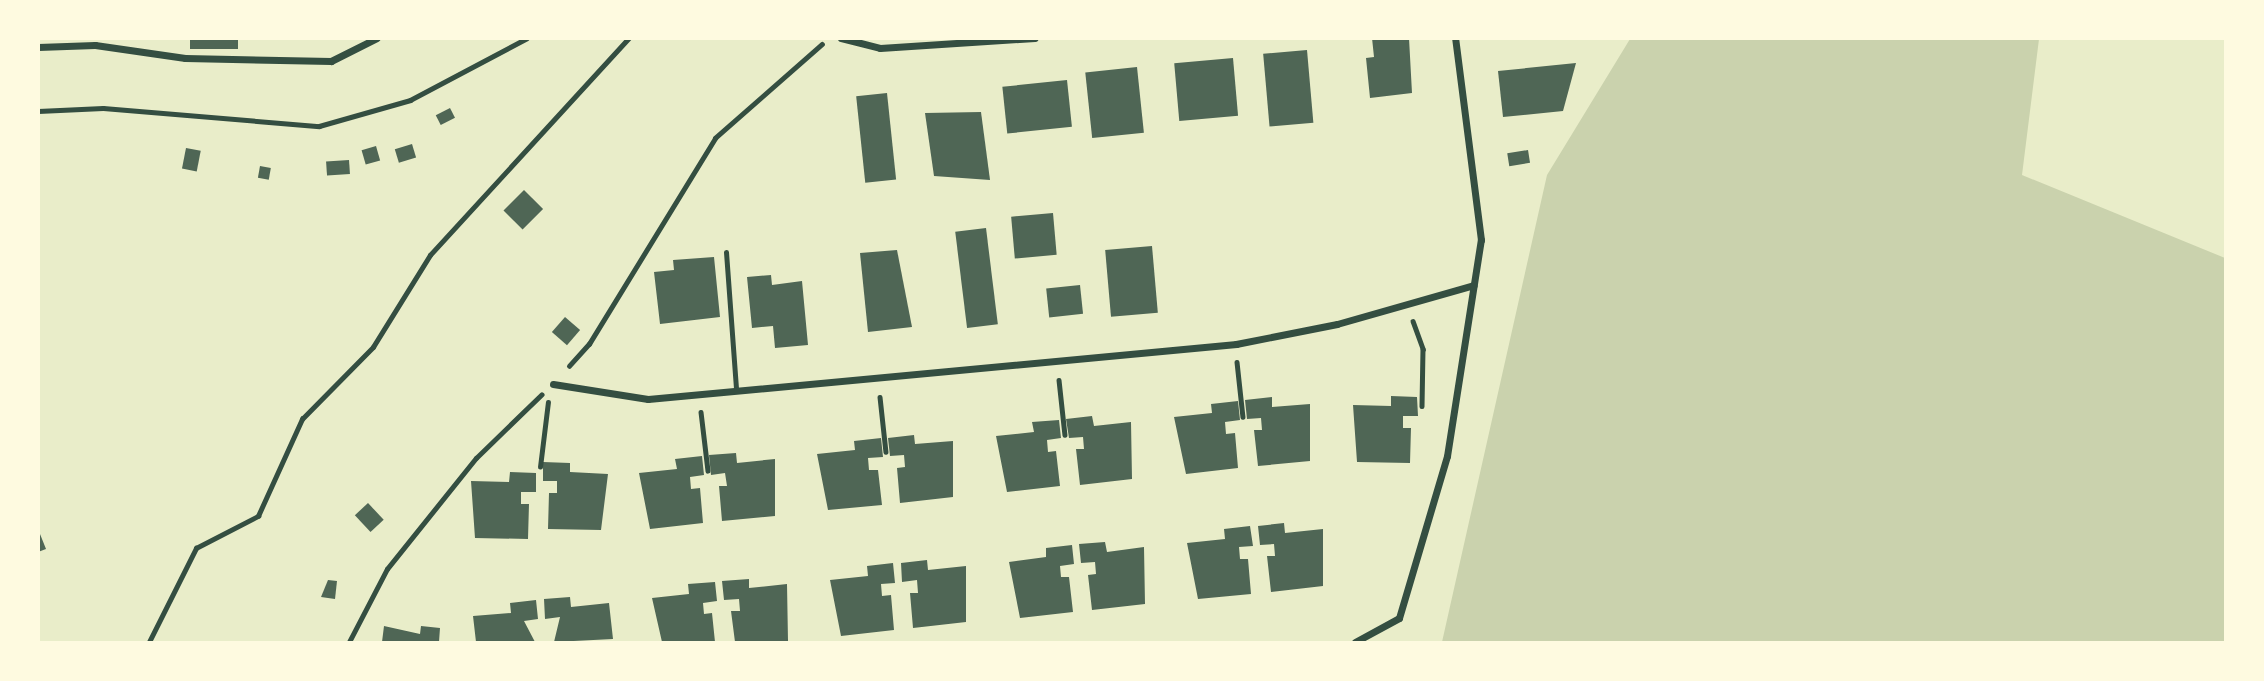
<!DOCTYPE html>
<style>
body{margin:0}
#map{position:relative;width:2264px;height:681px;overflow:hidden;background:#e9edc9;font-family:"Fira Sans",sans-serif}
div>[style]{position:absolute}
.green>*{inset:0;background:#cad2ad}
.building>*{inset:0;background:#4f6655;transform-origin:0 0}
.path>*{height:4.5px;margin:-2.25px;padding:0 2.25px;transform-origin:2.25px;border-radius:2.25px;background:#344e41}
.service>*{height:5px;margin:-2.5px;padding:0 2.5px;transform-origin:2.5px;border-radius:2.5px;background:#344e41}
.minor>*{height:7px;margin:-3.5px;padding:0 3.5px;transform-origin:3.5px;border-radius:3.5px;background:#344e41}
span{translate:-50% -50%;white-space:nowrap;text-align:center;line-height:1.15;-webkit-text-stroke:6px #fefae0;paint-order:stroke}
.frame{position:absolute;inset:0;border:40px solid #fefae0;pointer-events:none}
</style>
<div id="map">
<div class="green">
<div style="clip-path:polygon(1630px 39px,2039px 39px,2022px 175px,2225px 258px,2225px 642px,1442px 642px,1547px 175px)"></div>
</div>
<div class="building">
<div style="left:190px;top:38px;width:48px;height:11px"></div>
<div style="clip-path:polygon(1372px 38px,1409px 38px,1412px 93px,1370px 98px,1366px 58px,1374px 57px)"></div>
<div style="left:1307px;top:50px;width:73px;height:44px;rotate:85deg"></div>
<div style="left:1233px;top:58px;width:58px;height:59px;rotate:85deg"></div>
<div style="clip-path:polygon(1576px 63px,1563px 111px,1503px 117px,1498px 71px)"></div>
<div style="left:1137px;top:67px;width:66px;height:52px;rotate:84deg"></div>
<div style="left:1067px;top:80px;width:47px;height:65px;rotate:84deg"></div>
<div style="left:887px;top:93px;width:87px;height:31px;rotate:84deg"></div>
<div style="left:450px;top:108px;width:11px;height:16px;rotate:63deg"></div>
<div style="clip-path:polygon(981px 112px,990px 180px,934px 176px,925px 113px)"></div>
<div style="left:412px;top:144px;width:14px;height:18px;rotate:73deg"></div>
<div style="left:376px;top:146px;width:15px;height:15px;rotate:74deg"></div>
<div style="left:186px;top:148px;width:15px;height:21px;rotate:11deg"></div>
<div style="left:1528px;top:150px;width:13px;height:21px;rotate:81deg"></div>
<div style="left:349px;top:160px;width:14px;height:23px;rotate:86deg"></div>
<div style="left:260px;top:166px;width:11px;height:12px;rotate:10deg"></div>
<div style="left:524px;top:190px;width:27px;height:29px;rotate:45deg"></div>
<div style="left:1053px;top:213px;width:42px;height:42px;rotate:85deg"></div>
<div style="left:986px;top:228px;width:97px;height:31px;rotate:83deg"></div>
<div style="left:1152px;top:246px;width:67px;height:47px;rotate:85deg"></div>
<div style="clip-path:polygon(897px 250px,912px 327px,868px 332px,860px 253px)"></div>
<div style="clip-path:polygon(714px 257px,720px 317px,660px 324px,654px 272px,674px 270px,673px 260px)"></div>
<div style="clip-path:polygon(771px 275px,772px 285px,802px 281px,808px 345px,775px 348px,773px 326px,752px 328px,747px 277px)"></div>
<div style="left:1080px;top:285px;width:29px;height:34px;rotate:84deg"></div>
<div style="left:565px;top:317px;width:20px;height:20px;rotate:41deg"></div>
<div style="clip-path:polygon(1391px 396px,1417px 397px,1418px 416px,1403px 416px,1403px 428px,1411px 428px,1410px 463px,1357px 462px,1353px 405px,1391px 406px)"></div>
<div style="clip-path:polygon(1272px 397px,1272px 407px,1310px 404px,1310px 461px,1258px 466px,1254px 430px,1262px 430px,1261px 418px,1247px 419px,1245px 400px)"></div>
<div style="clip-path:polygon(1238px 401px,1240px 420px,1225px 422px,1226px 434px,1235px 433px,1238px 468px,1186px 474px,1174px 417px,1212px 413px,1211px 404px)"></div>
<div style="clip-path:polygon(1092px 416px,1094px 426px,1131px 422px,1132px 479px,1080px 485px,1076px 449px,1084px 449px,1083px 437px,1069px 438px,1066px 419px)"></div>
<div style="clip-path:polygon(1059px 420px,1061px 438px,1047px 440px,1048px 452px,1056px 451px,1060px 486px,1007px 492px,996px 436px,1034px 432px,1032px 422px)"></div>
<div style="clip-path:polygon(914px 435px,915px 444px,953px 441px,953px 497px,900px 503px,897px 468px,905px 467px,904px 455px,890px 456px,888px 438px)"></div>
<div style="clip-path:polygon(881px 438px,883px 457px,868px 458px,869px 470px,878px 470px,882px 505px,828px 510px,817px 454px,855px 450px,854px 441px)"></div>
<div style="clip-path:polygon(736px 453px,737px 463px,775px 459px,775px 516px,722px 521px,719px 486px,727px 486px,725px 473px,711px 475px,709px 455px)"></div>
<div style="clip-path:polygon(702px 456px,704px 475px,690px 477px,691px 489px,700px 488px,703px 523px,650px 529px,639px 473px,677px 469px,675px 459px)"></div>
<div style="clip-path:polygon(543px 462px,570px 463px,570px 472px,608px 474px,601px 530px,548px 529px,549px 493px,557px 493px,557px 481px,543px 481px)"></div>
<div style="clip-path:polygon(510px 472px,536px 473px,536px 492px,521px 492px,521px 504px,529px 504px,528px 539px,475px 538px,471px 481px,509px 482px)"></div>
<div style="left:368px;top:503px;width:23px;height:18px;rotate:47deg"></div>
<div style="clip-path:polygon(1284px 523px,1285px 533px,1323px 529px,1323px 586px,1271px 592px,1267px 556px,1275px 556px,1274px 544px,1260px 545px,1258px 526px)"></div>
<div style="clip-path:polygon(1250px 526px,1253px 546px,1239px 547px,1240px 559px,1248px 559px,1251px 594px,1198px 599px,1187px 543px,1225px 539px,1224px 529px)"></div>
<div style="clip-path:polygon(38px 529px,46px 549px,38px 552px)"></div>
<div style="clip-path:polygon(1105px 542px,1107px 552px,1144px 547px,1145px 604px,1092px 610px,1088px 575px,1096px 574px,1095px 562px,1081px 563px,1079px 544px)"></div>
<div style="clip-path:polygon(1072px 545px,1074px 564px,1060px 566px,1061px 577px,1069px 577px,1073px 612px,1020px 618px,1009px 562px,1046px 557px,1046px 548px)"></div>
<div style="clip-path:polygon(927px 560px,928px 570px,966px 566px,966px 622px,913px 628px,910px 593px,918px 593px,917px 580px,902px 582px,901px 563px)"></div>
<div style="clip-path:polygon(893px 563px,895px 583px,881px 584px,882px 596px,891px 595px,894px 630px,841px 636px,830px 580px,868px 576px,867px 566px)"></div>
<div style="clip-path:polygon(749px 579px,749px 588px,787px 584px,788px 641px,735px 642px,731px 611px,740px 611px,739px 599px,724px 600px,722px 581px)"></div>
<div style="clip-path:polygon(328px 580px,337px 581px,335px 599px,321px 597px)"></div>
<div style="clip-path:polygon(715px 582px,717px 601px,703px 603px,704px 614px,712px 613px,715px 642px,662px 642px,652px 598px,689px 594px,688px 584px)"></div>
<div style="clip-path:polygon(570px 597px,571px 607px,609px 603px,613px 639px,554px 642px,560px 617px,545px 619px,544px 599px)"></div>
<div style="clip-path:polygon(536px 600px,538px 619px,524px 621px,535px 642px,476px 642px,473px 616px,511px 613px,510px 603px)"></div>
<div style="clip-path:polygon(384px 626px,420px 634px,421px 626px,440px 628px,439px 642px,382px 642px)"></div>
</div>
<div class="path">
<div style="left:1413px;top:321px;width:30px;rotate:70deg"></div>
<div style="left:1423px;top:349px;width:57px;rotate:91deg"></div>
<div style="left:1237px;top:362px;width:55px;rotate:83.8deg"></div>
<div style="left:569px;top:366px;width:30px;rotate:-48deg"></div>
<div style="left:589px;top:344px;width:241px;rotate:-58.5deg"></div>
<div style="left:715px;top:138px;width:142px;rotate:-41.3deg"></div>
<div style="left:1059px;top:380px;width:55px;rotate:83.8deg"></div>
<div style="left:880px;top:397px;width:55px;rotate:83.8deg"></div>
<div style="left:701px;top:412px;width:59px;rotate:83.2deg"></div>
<div style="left:540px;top:467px;width:65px;rotate:-83deg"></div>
<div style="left:149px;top:642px;width:105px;rotate:-63.4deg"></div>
<div style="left:196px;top:548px;width:70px;rotate:-27.3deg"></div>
<div style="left:258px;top:516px;width:107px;rotate:-65.6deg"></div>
<div style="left:302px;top:419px;width:101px;rotate:-45.4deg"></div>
<div style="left:373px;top:347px;width:108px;rotate:-58.2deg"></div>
<div style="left:430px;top:255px;width:294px;rotate:-47.5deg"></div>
<div style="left:349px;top:642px;width:82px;rotate:-62.5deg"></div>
<div style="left:387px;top:569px;width:142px;rotate:-51.3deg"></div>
<div style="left:476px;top:458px;width:91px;rotate:-44.1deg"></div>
</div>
<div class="service">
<div style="left:38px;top:111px;width:65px;rotate:-2.6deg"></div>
<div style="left:103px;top:108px;width:217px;rotate:4.8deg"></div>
<div style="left:319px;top:126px;width:95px;rotate:-15.9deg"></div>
<div style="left:410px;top:100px;width:132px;rotate:-27.9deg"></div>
<div style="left:726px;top:252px;width:136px;rotate:85.8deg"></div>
</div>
<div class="minor">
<div style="left:841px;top:38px;width:40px;rotate:14.4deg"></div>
<div style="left:880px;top:48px;width:155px;rotate:-3.7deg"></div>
<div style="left:38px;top:47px;width:57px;rotate:-2deg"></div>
<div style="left:95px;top:45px;width:91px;rotate:8.2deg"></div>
<div style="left:185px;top:58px;width:146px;rotate:1.2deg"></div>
<div style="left:331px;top:61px;width:51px;rotate:-26.6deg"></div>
<div style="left:553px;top:384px;width:96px;rotate:9deg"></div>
<div style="left:648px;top:399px;width:591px;rotate:-5.34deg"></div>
<div style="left:1236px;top:344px;width:103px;rotate:-11.2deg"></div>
<div style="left:1337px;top:324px;width:142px;rotate:-15.9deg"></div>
<div style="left:1355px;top:642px;width:50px;rotate:-28.6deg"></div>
<div style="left:1399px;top:618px;width:169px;rotate:-73.5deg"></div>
<div style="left:1447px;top:456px;width:219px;rotate:-81.1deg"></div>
<div style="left:1481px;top:240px;width:204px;rotate:-97.3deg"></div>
</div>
<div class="frame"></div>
</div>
